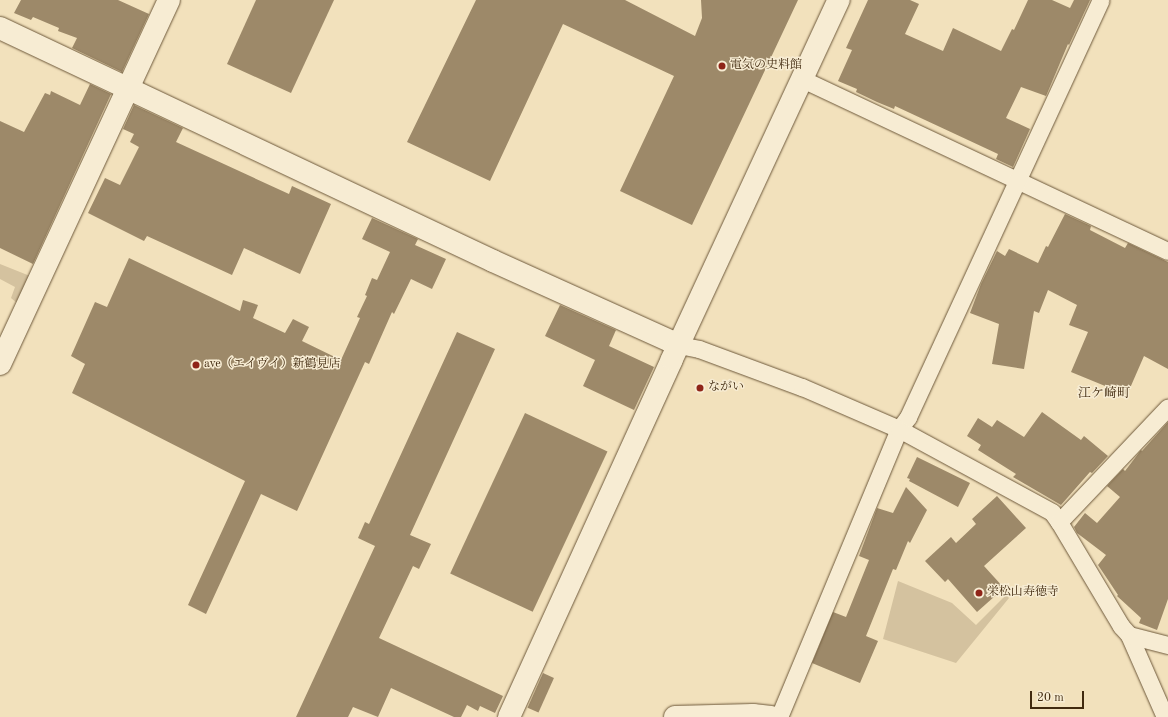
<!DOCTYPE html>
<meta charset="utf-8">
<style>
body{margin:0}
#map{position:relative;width:1168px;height:717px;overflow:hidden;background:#f2e1bc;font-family:"Old Standard TT","Noto Serif JP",serif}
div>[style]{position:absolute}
.green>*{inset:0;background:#d4c29f}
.building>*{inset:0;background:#9d8969;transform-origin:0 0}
.roads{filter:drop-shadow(0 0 1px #6d583a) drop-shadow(0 0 1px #6d583a)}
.minor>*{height:17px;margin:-8.5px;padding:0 8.5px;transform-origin:8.5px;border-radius:8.5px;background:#f7ecd3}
.tertiary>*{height:22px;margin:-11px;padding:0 11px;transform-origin:11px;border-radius:11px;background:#f7ecd3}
.dots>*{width:11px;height:11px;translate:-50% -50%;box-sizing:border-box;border:2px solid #f7ecd3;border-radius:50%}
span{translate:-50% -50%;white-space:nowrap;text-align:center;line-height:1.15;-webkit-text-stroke:3px #f7ecd3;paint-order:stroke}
.poi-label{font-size:12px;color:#412a0f}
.left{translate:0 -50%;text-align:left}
.neighbourhood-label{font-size:13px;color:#412a0f}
.scale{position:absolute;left:1030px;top:691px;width:54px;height:18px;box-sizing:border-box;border:2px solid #412a0f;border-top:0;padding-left:5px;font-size:12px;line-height:14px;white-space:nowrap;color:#412a0f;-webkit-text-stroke:3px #f7ecd3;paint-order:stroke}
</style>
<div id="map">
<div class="green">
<div style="clip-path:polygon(0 264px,30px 276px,17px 303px,11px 298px,15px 287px,0 279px)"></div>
<div style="clip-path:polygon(898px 581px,952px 603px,976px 625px,1006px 595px,1009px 598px,956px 663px,883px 639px)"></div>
</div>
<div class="building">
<div style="clip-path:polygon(21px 0,118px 0,149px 14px,122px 72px,72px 48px,77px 38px,58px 31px,59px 28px,33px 17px,31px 20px,14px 13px)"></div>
<div style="clip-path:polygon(256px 0,334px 0,291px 93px,227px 64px)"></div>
<div style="clip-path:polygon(476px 0,625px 0,695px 36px,702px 18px,701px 0,798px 0,692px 225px,620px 191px,674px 76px,563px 24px,490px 181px,407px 142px)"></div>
<div style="clip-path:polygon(868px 0,910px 0,919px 4px,905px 34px,943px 51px,953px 28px,1001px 51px,1012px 29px,1014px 30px,1028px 0,1052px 0,1070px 8px,1074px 0,1090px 0,1069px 45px,1068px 44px,1046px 96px,1021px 87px,1006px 118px,1030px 129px,1013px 167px,996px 159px,998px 154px,895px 106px,894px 109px,877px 102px,856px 92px,857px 89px,838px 81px,852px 50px,846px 48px)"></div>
<div style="clip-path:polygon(90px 84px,111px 94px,33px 264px,0 248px,0 121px,24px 132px,45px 93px,50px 95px,51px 91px,80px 105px)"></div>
<div style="clip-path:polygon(134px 105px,183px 128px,176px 142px,289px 194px,292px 186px,331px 204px,300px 274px,244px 248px,232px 275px,147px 236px,144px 241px,88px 213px,105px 178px,120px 185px,139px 147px,130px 142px,134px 134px,123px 129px)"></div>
<div style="clip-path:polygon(1065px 214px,1091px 226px,1090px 230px,1125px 248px,1128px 243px,1168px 262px,1168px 369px,1144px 356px,1127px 395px,1071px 372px,1088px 332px,1069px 325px,1077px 305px,1048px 290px,1039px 313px,1034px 311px,1024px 369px,992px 364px,999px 324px,970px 313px,981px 284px,997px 251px,1005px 256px,1009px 249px,1038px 263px,1046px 246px,1048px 247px)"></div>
<div style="clip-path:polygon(372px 218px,418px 239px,415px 245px,446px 259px,432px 289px,411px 279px,394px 314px,392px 312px,369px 364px,365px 362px,297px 511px,261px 494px,206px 614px,188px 605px,245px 481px,72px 393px,85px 364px,71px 356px,95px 302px,107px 307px,129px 258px,240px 311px,243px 300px,258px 305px,253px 318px,285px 333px,293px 319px,309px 327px,302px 341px,341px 360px,360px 318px,357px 317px,367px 296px,365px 295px,372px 278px,377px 280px,390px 252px,362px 239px)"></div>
<div style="clip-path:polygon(560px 305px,616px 330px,609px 346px,654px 367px,634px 410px,583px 386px,595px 360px,545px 336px)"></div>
<div style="clip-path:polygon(457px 332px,495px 349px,410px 535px,431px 544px,419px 569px,413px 566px,379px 638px,503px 696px,495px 713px,480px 706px,478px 711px,467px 705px,461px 717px,454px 717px,391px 688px,378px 717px,353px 707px,348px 717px,296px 717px,375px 546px,358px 538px,365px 522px,369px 524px)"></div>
<div style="clip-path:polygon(1042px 412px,1081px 440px,1084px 436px,1108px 456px,1092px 473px,1090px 472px,1061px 505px,1013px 477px,1016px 474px,978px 450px,981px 445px,967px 436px,978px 418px,992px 427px,997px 420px,1024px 437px)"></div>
<div style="left:525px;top:413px;width:91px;height:177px;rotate:25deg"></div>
<div style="clip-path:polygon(1168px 422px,1168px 599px,1157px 630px,1139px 623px,1141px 618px,1117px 596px,1118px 595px,1098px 565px,1106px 555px,1077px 533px,1074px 527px,1085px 513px,1097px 523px,1120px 497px,1107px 486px,1123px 469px,1125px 471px,1138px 454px,1141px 450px,1142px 451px)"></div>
<div style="clip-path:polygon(917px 457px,970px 483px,958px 507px,909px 481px,910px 479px,907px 478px)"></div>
<div style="clip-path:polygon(906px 487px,927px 510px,910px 543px,908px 541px,896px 570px,893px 569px,866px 636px,878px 641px,860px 683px,812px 663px,833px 612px,846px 617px,869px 560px,859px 556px,877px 508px,893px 513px)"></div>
<div style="clip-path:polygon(997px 496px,1026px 528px,984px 566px,1004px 588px,977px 612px,948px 579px,945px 582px,925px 561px,951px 537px,956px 543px,976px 524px,972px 519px)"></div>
<div style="left:543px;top:673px;width:12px;height:38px;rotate:24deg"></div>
</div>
<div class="roads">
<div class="minor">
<div style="left:802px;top:79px;width:404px;rotate:25.2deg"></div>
<div style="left:679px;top:345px;width:20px;rotate:11deg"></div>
<div style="left:699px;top:349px;width:110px;rotate:20.3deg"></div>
<div style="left:802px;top:387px;width:106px;rotate:23.4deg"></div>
<div style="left:899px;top:429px;width:174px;rotate:28.5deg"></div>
<div style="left:1052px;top:512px;width:12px;rotate:55deg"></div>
<div style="left:1059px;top:522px;width:121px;rotate:59.2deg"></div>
<div style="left:1121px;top:626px;width:12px;rotate:48deg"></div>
<div style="left:1129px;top:635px;width:90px;rotate:66.3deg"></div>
<div style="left:1059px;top:522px;width:158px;rotate:-46.5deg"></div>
<div style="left:1129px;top:635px;width:40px;rotate:14.4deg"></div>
<div style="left:779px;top:717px;width:312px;rotate:-67.4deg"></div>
<div style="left:899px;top:429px;width:15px;rotate:-53deg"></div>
<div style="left:908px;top:417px;width:459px;rotate:-65.2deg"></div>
</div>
<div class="tertiary">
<div style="left:0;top:28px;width:545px;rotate:25.3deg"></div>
<div style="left:493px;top:261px;width:204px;rotate:24.3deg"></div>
<div style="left:0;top:364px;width:401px;rotate:-65.1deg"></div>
<div style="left:509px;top:717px;width:393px;rotate:-65.5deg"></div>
<div style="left:672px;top:359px;width:396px;rotate:-65.1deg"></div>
<div style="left:675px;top:717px;width:78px;rotate:-1.5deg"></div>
<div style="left:753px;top:715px;width:18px;rotate:6deg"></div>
</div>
</div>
<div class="dots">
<div style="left:722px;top:66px;background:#8f2418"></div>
<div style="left:196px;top:365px;background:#8f2418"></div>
<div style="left:700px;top:388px;background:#8f2418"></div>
<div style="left:979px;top:593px;background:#8f2418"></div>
</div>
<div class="poi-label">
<span class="left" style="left:730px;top:66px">電気の史料館</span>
<span class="left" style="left:204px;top:365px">ave（エイヴイ）新鶴見店</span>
<span class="left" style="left:708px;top:388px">ながい</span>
<span class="left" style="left:987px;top:593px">栄松山寿徳寺</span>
</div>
<div class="neighbourhood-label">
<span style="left:1104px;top:394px">江ケ崎町</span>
</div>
<div class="scale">20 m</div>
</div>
